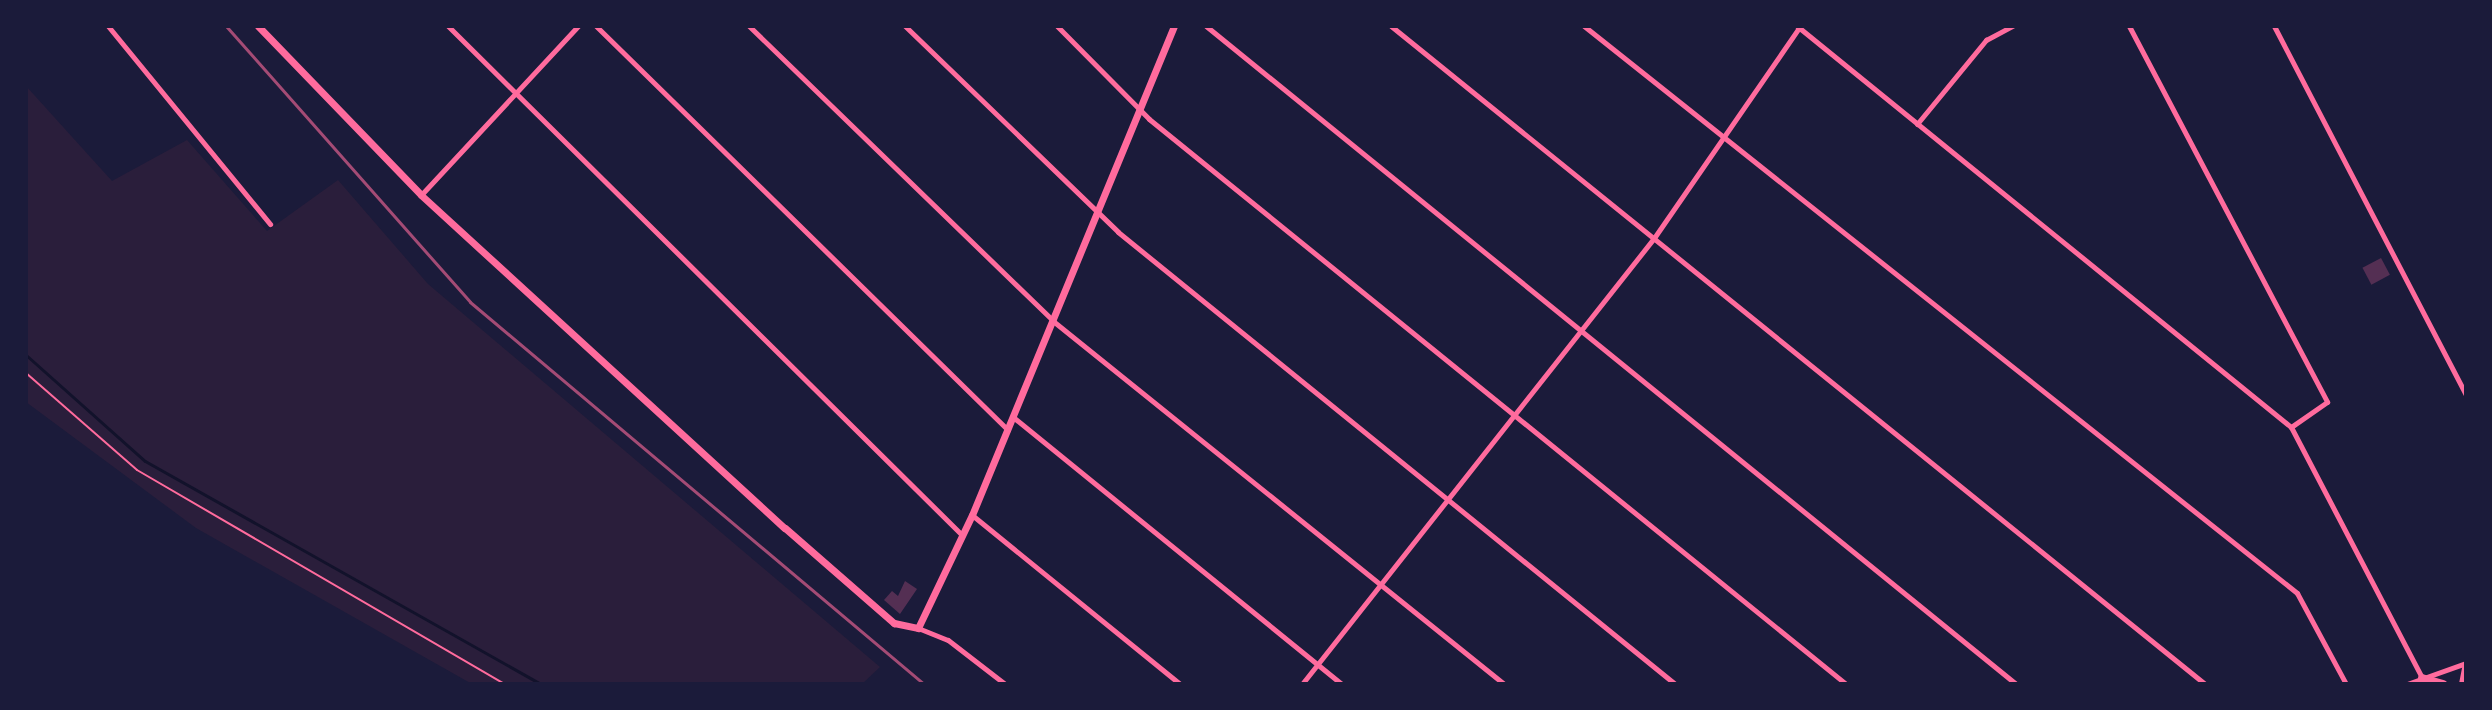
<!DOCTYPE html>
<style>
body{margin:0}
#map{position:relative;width:2492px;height:710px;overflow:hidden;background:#1b1b3a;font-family:Poppins,sans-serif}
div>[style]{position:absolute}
.green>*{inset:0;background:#2a1e3b}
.stream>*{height:3px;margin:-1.5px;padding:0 1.5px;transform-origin:1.5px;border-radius:1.5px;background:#12122b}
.building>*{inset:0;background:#542f53;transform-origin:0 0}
.path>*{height:2px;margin:-1px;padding:0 1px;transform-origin:1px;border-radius:1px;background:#ff6b9d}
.minor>*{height:5px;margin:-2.5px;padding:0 2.5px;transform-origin:2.5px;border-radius:2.5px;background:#ff6b9d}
.tertiary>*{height:7px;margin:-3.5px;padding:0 3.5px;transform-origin:3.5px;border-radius:3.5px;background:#ff6b9d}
.secondary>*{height:8px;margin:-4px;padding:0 4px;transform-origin:4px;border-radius:4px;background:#ff6b9d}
.rail>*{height:3px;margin:-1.5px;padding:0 1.5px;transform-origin:1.5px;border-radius:1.5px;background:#a44b75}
span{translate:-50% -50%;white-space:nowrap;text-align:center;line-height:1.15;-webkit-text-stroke:7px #1b1b3a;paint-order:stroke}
.frame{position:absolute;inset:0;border:28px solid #1b1b3a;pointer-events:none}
</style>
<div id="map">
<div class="green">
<div style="clip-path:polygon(26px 86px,112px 181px,187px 140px,267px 231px,338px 180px,428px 284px,880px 667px,862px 684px,472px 684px,196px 528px,26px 402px)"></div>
</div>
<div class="stream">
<div style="left:26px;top:355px;width:159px;rotate:41.7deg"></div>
<div style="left:145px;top:461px;width:454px;rotate:29.4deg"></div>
</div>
<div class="building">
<div style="left:2381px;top:258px;width:19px;height:21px;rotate:62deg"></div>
<div style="clip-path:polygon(905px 581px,917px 589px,900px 614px,884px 600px,892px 591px,898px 596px)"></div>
</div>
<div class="path">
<div style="left:26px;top:373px;width:147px;rotate:41.1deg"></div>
<div style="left:137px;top:470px;width:426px;rotate:30.2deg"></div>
</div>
<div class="minor">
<div style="left:108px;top:26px;width:256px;rotate:50.7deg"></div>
<div style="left:448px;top:26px;width:723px;rotate:44.72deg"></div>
<div style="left:596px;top:26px;width:577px;rotate:44.44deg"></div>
<div style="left:749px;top:26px;width:424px;rotate:44.1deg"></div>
<div style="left:1053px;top:321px;width:579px;rotate:38.83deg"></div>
<div style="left:905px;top:26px;width:296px;rotate:44deg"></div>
<div style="left:1118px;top:232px;width:717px;rotate:39.06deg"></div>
<div style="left:1057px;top:26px;width:131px;rotate:45.3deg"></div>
<div style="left:1149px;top:119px;width:897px;rotate:39.03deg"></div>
<div style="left:1206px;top:26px;width:1044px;rotate:39.09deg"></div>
<div style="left:1391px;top:26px;width:1047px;rotate:38.95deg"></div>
<div style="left:1584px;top:26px;width:911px;rotate:38.49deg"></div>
<div style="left:2297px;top:593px;width:103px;rotate:61.7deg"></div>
<div style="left:1797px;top:26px;width:636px;rotate:39.07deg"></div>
<div style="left:2291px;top:427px;width:283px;rotate:62.4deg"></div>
<div style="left:2129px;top:26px;width:425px;rotate:62.2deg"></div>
<div style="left:2327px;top:402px;width:44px;rotate:145.2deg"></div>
<div style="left:2274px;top:26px;width:416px;rotate:62.5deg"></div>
<div style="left:1917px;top:124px;width:109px;rotate:-50.6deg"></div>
<div style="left:1986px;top:40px;width:30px;rotate:-28deg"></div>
<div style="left:421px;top:195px;width:231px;rotate:-47.1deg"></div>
<div style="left:1013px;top:417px;width:423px;rotate:39.1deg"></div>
<div style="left:972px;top:515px;width:268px;rotate:39.1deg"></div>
<div style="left:918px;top:628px;width:32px;rotate:22deg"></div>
<div style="left:948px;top:640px;width:72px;rotate:37.7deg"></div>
<div style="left:869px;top:684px;width:13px"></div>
<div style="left:1302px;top:684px;width:568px;rotate:-51.72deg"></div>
<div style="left:1654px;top:238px;width:257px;rotate:-55.4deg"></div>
<div style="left:2407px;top:684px;width:63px;rotate:-19.6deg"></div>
</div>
<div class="tertiary">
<div style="left:258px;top:26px;width:235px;rotate:46deg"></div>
<div style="left:421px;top:195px;width:493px;rotate:42.5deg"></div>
<div style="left:785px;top:528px;width:145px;rotate:41.1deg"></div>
<div style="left:894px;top:623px;width:25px;rotate:12deg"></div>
<div style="left:918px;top:628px;width:125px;rotate:-64.5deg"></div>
<div style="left:972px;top:515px;width:529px;rotate:-67.56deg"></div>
</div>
<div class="secondary">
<div style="left:2422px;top:678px;width:22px;rotate:16deg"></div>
<div style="left:2463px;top:684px;width:16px;rotate:-79deg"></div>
</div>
<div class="rail">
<div style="left:226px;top:26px;width:368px;rotate:48.5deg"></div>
<div style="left:470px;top:302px;width:593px;rotate:40.08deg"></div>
</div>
<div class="frame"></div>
</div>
